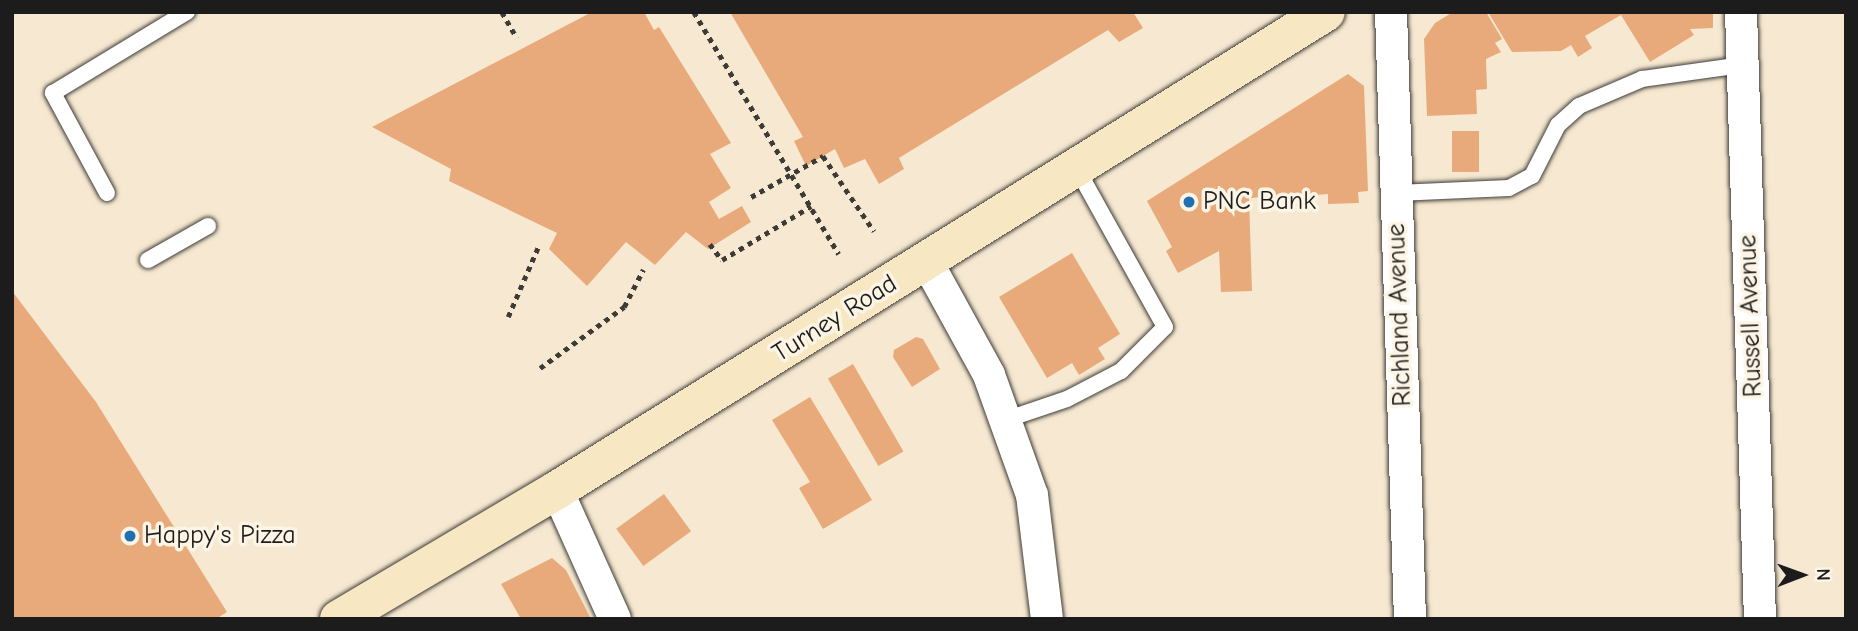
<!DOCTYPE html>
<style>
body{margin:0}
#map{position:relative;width:1858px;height:631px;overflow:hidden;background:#f7e9d1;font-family:"Comic Neue",sans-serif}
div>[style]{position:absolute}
.building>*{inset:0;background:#e8aa7b;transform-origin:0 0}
.path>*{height:4.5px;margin-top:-2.25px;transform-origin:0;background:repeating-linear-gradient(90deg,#3d3b37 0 5px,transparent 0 10px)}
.roads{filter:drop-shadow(0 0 2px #3d3b37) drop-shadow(0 0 2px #3d3b37)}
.lane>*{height:16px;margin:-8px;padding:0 8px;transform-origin:8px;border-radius:8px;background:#fff}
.street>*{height:32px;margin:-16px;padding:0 16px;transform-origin:16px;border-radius:16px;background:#fff}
.secondary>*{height:38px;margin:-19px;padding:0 19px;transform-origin:19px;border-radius:19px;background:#f7e8c3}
.dots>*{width:19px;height:19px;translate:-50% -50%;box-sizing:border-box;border:4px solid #fcf5e5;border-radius:50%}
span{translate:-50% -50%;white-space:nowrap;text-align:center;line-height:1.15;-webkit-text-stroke:7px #fcf5e5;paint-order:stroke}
.poi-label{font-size:26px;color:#1c1c1c}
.left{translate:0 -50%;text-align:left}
.street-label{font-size:26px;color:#1c1c1c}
.frame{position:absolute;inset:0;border:14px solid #1c1c1c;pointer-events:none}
.north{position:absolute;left:1767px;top:540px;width:70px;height:70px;-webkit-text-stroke:5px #fcf5e5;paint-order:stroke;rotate:89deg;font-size:19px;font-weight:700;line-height:28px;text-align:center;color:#1c1c1c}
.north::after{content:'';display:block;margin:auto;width:24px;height:32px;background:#1c1c1c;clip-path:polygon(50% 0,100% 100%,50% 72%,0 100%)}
</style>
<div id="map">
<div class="building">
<div style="clip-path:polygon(592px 12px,644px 12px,654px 30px,659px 27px,731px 143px,710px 154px,731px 188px,709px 202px,719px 219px,742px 206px,751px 222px,708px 249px,686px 232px,655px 265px,626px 242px,587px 286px,549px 249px,557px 233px,449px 181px,451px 169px,372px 127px)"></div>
<div style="clip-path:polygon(730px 12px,1133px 12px,1143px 28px,1119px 42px,1108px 30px,899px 158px,904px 169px,879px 184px,865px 159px,844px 168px,835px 149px,806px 166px,794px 141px,803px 137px)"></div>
<div style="clip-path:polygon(1453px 12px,1486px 12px,1502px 39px,1495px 43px,1501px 52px,1486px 59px,1487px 89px,1476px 90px,1477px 114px,1427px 116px,1424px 39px,1435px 23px)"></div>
<div style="clip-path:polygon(1488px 12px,1713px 12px,1713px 28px,1690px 29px,1694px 35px,1650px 62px,1621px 15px,1585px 36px,1592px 48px,1578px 57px,1571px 45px,1561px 51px,1512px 52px)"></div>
<div style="clip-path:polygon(1348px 74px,1364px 86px,1368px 191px,1358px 192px,1359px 203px,1328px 204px,1328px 194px,1316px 195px,1315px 205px,1281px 207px,1281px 196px,1249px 198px,1252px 291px,1221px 292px,1219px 251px,1178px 273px,1166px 251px,1172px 247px,1147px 201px)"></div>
<div style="left:1452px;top:131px;width:27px;height:41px"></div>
<div style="clip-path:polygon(1072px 253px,1120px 334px,1098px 348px,1105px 359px,1079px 375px,1072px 363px,1047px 378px,999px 297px)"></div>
<div style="clip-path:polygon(12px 291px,96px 402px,227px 612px,216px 619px,12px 619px)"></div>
<div style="clip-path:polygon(916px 337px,923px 339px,940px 369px,912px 387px,893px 357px,894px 350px)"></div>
<div style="left:853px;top:364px;width:101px;height:29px;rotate:60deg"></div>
<div style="clip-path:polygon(810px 397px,872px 500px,823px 529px,799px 488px,810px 482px,772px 420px)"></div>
<div style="left:664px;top:494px;width:46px;height:59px;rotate:54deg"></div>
<div style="clip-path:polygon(552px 558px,566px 570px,591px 619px,521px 619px,501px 584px)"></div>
</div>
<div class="path">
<div style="left:502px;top:12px;width:30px;rotate:60deg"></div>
<div style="left:694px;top:12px;width:282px;rotate:59.1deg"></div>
<div style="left:751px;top:197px;width:83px;rotate:-29.7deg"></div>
<div style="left:823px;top:156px;width:91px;rotate:55.8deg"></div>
<div style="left:710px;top:244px;width:20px;rotate:53deg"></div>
<div style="left:722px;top:260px;width:104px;rotate:-31.2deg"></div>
<div style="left:508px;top:317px;width:78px;rotate:-66.7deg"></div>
<div style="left:540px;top:368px;width:104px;rotate:-36deg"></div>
<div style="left:624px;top:307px;width:42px;rotate:-62.8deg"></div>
</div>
<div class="roads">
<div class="lane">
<div style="left:107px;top:193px;width:114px;rotate:-118.4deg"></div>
<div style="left:53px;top:93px;width:157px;rotate:-31.2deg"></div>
<div style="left:1397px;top:193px;width:112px;rotate:-2.6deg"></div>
<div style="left:1509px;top:188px;width:26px;rotate:-28deg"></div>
<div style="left:1532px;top:176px;width:57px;rotate:-63deg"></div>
<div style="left:1558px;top:125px;width:28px;rotate:-42deg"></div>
<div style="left:1579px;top:106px;width:69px;rotate:-23.2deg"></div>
<div style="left:1642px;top:79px;width:101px;rotate:-8deg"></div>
<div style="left:148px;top:260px;width:69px;rotate:-29.5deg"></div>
<div style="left:1005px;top:420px;width:65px;rotate:-18.7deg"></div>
<div style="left:1067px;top:399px;width:61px;rotate:-27.4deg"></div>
<div style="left:1121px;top:371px;width:62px;rotate:-45deg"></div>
<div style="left:1165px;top:327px;width:181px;rotate:-119.1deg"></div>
</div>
<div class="street">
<div style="left:1391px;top:12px;width:607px;rotate:88.21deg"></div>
<div style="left:1741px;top:12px;width:607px;rotate:88.21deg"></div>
<div style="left:927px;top:262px;width:129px;rotate:61.2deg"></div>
<div style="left:989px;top:375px;width:127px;rotate:70.3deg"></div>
<div style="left:1032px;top:495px;width:125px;rotate:83.1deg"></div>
<div style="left:557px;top:490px;width:141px;rotate:65.8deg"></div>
</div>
<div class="secondary">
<div style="left:339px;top:619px;width:253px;rotate:-30.6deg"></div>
<div style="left:557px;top:490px;width:905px;rotate:-31.86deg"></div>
</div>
</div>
<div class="dots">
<div style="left:1189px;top:202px;background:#1f6fb2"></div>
<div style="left:130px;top:536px;background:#1f6fb2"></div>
</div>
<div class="poi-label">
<span class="left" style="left:1203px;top:202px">PNC Bank</span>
<span class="left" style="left:144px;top:536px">Happy's Pizza</span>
</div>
<div class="street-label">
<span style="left:1400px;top:315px;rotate:-92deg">Richland Avenue</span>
<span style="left:1751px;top:316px;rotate:-92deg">Russell Avenue</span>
<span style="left:835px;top:319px;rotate:-32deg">Turney Road</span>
</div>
<div class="frame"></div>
<div class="north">N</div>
</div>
